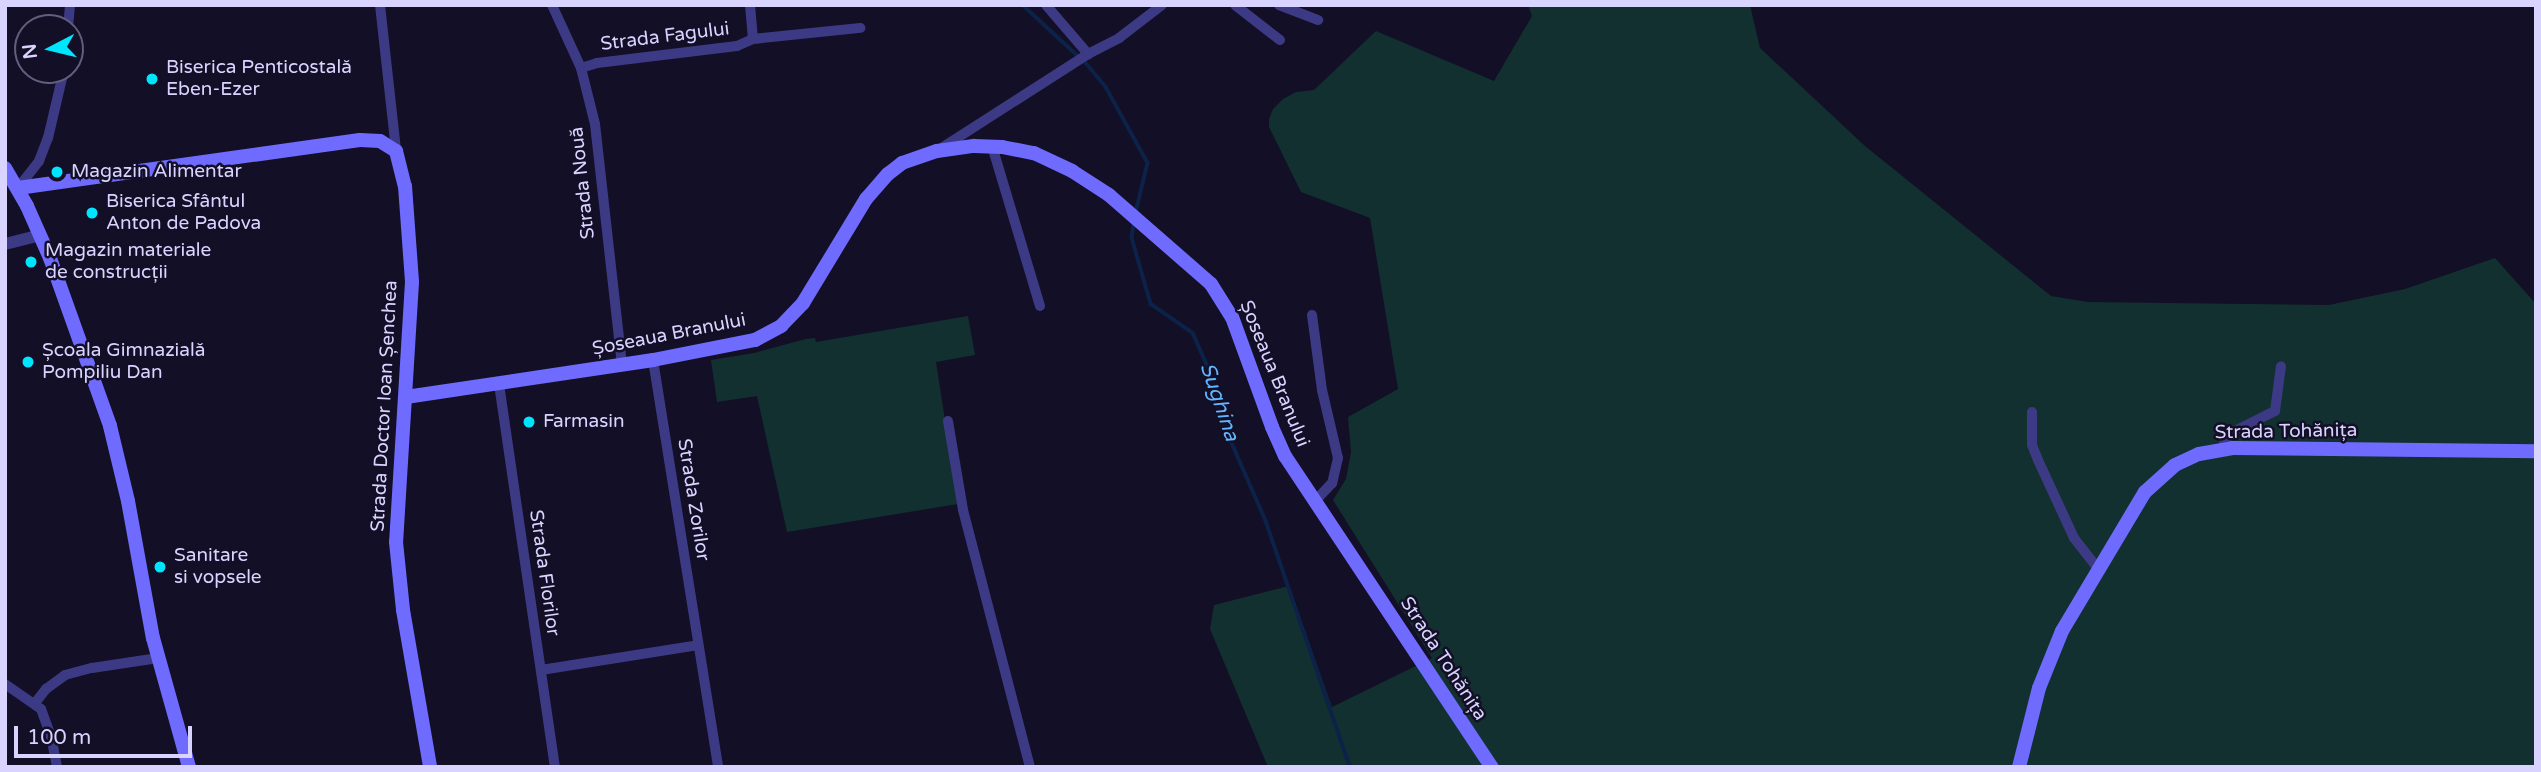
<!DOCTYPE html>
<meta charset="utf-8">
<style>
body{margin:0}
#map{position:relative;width:2541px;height:772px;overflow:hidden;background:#130f26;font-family:"Varela Round",sans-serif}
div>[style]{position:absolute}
.green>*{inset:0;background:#12302f}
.stream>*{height:3.5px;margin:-1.75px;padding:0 1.75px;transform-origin:1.75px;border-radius:1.75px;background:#0c2248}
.minor>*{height:10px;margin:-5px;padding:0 5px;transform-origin:5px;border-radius:5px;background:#3d3a85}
.tertiary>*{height:12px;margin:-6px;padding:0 6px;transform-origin:6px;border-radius:6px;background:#3d3a85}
.secondary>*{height:14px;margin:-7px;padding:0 7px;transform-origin:7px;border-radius:7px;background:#6f6bff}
.dots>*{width:19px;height:19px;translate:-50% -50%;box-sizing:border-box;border:4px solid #130f26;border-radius:50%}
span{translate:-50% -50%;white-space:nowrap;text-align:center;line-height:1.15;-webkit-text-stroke:5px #130f26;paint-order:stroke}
.street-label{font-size:19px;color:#d9d4ff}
.poi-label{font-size:19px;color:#d9d4ff}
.left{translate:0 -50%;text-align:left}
.water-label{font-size:21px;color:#62b6ff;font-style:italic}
.frame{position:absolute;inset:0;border:7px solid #d9d4ff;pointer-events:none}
.north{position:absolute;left:14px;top:14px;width:70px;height:70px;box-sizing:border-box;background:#130f26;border:2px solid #625e7d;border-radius:50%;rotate:263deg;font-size:19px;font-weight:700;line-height:28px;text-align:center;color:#d9d4ff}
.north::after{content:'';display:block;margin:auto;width:24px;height:32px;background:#00e5ff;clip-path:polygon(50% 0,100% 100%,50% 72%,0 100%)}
.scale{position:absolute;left:14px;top:726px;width:178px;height:32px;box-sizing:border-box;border:4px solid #d9d4ff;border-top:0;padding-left:9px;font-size:21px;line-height:24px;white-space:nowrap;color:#d9d4ff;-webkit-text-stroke:5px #130f26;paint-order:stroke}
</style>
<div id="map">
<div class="green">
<div style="clip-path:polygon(1528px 5px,1750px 5px,1760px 48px,1865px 146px,2051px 296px,2088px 302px,2329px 305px,2405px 289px,2495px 258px,2536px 304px,2536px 767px,1268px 767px,1210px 629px,1214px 605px,1289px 586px,1332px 707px,1432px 658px,1333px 500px,1346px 479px,1351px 452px,1348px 417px,1398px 389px,1370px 218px,1301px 192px,1269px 127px,1269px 119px,1273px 109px,1283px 99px,1296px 92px,1314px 90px,1376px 31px,1494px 81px,1532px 16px)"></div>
<div style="clip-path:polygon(968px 316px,975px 355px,936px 362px,958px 504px,787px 532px,757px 396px,717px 402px,711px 360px,754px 353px,806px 339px,815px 338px,816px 342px)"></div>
</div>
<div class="stream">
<div style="left:1023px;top:5px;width:74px;rotate:42.8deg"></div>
<div style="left:1086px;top:63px;width:31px;rotate:50deg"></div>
<div style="left:1106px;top:87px;width:87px;rotate:61.1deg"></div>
<div style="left:1148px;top:163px;width:51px;rotate:103.5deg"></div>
<div style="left:1134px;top:224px;width:14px;rotate:98deg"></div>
<div style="left:1132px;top:238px;width:69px;rotate:73.9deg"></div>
<div style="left:1151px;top:304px;width:51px;rotate:34.6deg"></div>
<div style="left:1193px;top:333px;width:47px;rotate:66.2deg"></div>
<div style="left:1212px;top:376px;width:36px;rotate:80deg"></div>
<div style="left:1218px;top:411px;width:120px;rotate:66.4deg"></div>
<div style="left:1266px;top:521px;width:260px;rotate:71.1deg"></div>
</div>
<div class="minor">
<div style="left:380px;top:5px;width:147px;rotate:83.7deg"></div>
<div style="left:552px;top:5px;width:69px;rotate:65.3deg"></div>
<div style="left:581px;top:68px;width:58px;rotate:76deg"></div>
<div style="left:595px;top:124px;width:243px;rotate:83.6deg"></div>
<div style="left:750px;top:5px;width:34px;rotate:85deg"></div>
<div style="left:1046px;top:5px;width:65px;rotate:49.4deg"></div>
<div style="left:1235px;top:5px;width:57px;rotate:37.9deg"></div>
<div style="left:1279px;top:5px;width:42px;rotate:21deg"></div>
<div style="left:68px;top:28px;width:23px;rotate:-85deg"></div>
<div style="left:581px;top:68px;width:17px;rotate:-17deg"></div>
<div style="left:597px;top:63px;width:141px;rotate:-6.9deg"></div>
<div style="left:737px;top:46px;width:17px;rotate:-24deg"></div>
<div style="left:753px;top:39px;width:108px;rotate:-5.9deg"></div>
<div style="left:992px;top:146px;width:167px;rotate:73.3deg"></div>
<div style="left:940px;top:149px;width:176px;rotate:-32.7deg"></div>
<div style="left:1088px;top:54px;width:35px;rotate:-27deg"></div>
<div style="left:1119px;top:38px;width:54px;rotate:-37.5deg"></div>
<div style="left:18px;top:188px;width:34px;rotate:-52deg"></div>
<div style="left:39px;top:161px;width:25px;rotate:-69deg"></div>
<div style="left:48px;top:138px;width:70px;rotate:-76.8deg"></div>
<div style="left:1312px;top:315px;width:76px;rotate:82.4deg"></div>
<div style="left:1322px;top:390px;width:70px;rotate:76.8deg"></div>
<div style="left:1338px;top:458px;width:26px;rotate:103deg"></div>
<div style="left:1332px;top:483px;width:25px;rotate:133deg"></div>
<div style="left:653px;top:360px;width:412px;rotate:80.9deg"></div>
<div style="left:499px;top:384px;width:387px;rotate:81.7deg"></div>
<div style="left:2032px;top:412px;width:33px;rotate:90deg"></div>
<div style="left:2032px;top:445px;width:16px;rotate:68deg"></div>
<div style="left:2038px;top:460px;width:86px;rotate:65.2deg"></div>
<div style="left:2074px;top:538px;width:39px;rotate:52deg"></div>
<div style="left:948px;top:421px;width:90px;rotate:80.4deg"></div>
<div style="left:963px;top:510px;width:266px;rotate:75.4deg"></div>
<div style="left:2221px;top:449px;width:19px;rotate:-58deg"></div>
<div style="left:2231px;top:433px;width:49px;rotate:-26.6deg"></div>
<div style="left:2275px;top:411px;width:45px;rotate:-82.4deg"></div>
<div style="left:541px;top:670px;width:159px;rotate:-9deg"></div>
<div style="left:5px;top:684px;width:44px;rotate:34.8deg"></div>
<div style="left:41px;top:709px;width:29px;rotate:70deg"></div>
<div style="left:51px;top:736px;width:32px;rotate:79deg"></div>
<div style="left:35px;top:703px;width:18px;rotate:-52deg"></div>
<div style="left:46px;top:689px;width:24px;rotate:-36deg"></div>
<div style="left:65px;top:675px;width:28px;rotate:-15deg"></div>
<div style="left:92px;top:668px;width:67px;rotate:-8.6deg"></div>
</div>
<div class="tertiary">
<div style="left:5px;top:244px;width:36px;rotate:-14deg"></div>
</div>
<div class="secondary">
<div style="left:5px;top:168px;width:44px;rotate:59.9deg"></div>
<div style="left:27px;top:206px;width:57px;rotate:66.1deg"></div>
<div style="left:50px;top:258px;width:178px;rotate:70.3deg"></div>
<div style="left:110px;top:426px;width:77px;rotate:76.5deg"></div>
<div style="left:128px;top:501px;width:139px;rotate:79.7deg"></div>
<div style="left:153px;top:638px;width:134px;rotate:74.4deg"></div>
<div style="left:18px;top:188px;width:345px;rotate:-8deg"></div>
<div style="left:360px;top:140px;width:20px;rotate:3deg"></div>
<div style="left:380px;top:141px;width:19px;rotate:32deg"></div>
<div style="left:396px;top:151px;width:36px;rotate:76deg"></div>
<div style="left:405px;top:186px;width:96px;rotate:85.8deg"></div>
<div style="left:412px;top:282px;width:260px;rotate:93.5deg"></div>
<div style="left:396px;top:542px;width:68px;rotate:84.1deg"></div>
<div style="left:403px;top:610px;width:159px;rotate:80.2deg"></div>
<div style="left:406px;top:397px;width:250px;rotate:-8.5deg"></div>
<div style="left:653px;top:360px;width:104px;rotate:-11.1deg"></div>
<div style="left:755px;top:340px;width:30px;rotate:-28deg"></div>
<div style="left:781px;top:326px;width:32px;rotate:-46deg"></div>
<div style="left:803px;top:303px;width:122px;rotate:-58.8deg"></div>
<div style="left:866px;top:199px;width:33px;rotate:-49deg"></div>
<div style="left:888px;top:174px;width:18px;rotate:-38deg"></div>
<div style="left:902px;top:163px;width:37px;rotate:-19deg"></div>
<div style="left:937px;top:151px;width:37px;rotate:-8deg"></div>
<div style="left:974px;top:146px;width:28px;rotate:2deg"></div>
<div style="left:1002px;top:147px;width:33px;rotate:11deg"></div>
<div style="left:1034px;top:153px;width:42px;rotate:25.3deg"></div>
<div style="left:1072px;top:171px;width:44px;rotate:33deg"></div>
<div style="left:1109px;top:195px;width:135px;rotate:41.1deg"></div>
<div style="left:1211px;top:284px;width:39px;rotate:58deg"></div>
<div style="left:1232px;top:317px;width:117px;rotate:70deg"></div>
<div style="left:1272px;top:427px;width:32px;rotate:66deg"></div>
<div style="left:1285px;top:456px;width:374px;rotate:56.4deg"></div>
<div style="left:2019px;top:767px;width:81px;rotate:-75.8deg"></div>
<div style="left:2039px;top:688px;width:61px;rotate:-68deg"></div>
<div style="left:2062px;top:631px;width:162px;rotate:-59.2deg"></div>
<div style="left:2145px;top:492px;width:40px;rotate:-42deg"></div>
<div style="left:2175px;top:465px;width:26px;rotate:-25deg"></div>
<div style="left:2199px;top:454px;width:34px;rotate:-10deg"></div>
<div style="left:2232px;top:448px;width:304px;rotate:0.6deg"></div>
</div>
<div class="dots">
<div style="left:152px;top:79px;background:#00e5ff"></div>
<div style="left:57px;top:172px;background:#00e5ff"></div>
<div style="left:92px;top:213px;background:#00e5ff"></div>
<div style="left:31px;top:262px;background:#00e5ff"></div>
<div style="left:28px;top:362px;background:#00e5ff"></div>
<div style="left:529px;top:422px;background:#00e5ff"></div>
<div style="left:160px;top:567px;background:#00e5ff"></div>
</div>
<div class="street-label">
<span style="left:665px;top:37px;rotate:-7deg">Strada Fagului</span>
<span style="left:583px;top:183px;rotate:-96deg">Strada Nouă</span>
<span style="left:669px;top:335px;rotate:-11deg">Șoseaua Branului</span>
<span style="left:1274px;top:374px;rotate:68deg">Șoseaua Branului</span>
<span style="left:385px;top:406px;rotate:-87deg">Strada Doctor Ioan Șenchea</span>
<span style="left:2286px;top:432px;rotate:-1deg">Strada Tohănița</span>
<span style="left:693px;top:500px;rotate:81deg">Strada Zorilor</span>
<span style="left:544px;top:573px;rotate:82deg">Strada Florilor</span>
<span style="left:1443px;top:659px;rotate:57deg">Strada Tohănița</span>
</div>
<div class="poi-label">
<span class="left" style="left:166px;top:79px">Biserica Penticostală<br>Eben-Ezer</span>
<span class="left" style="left:71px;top:172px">Magazin Alimentar</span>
<span class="left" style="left:106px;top:213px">Biserica Sfântul<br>Anton de Padova</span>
<span class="left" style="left:45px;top:262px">Magazin materiale<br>de construcții</span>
<span class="left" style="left:42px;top:362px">Școala Gimnazială<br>Pompiliu Dan</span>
<span class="left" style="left:543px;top:422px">Farmasin</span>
<span class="left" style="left:174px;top:567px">Sanitare<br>si vopsele</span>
</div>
<div class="water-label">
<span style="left:1219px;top:402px;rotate:71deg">Sughina</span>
</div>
<div class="frame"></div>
<div class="north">N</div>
<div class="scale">100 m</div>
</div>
